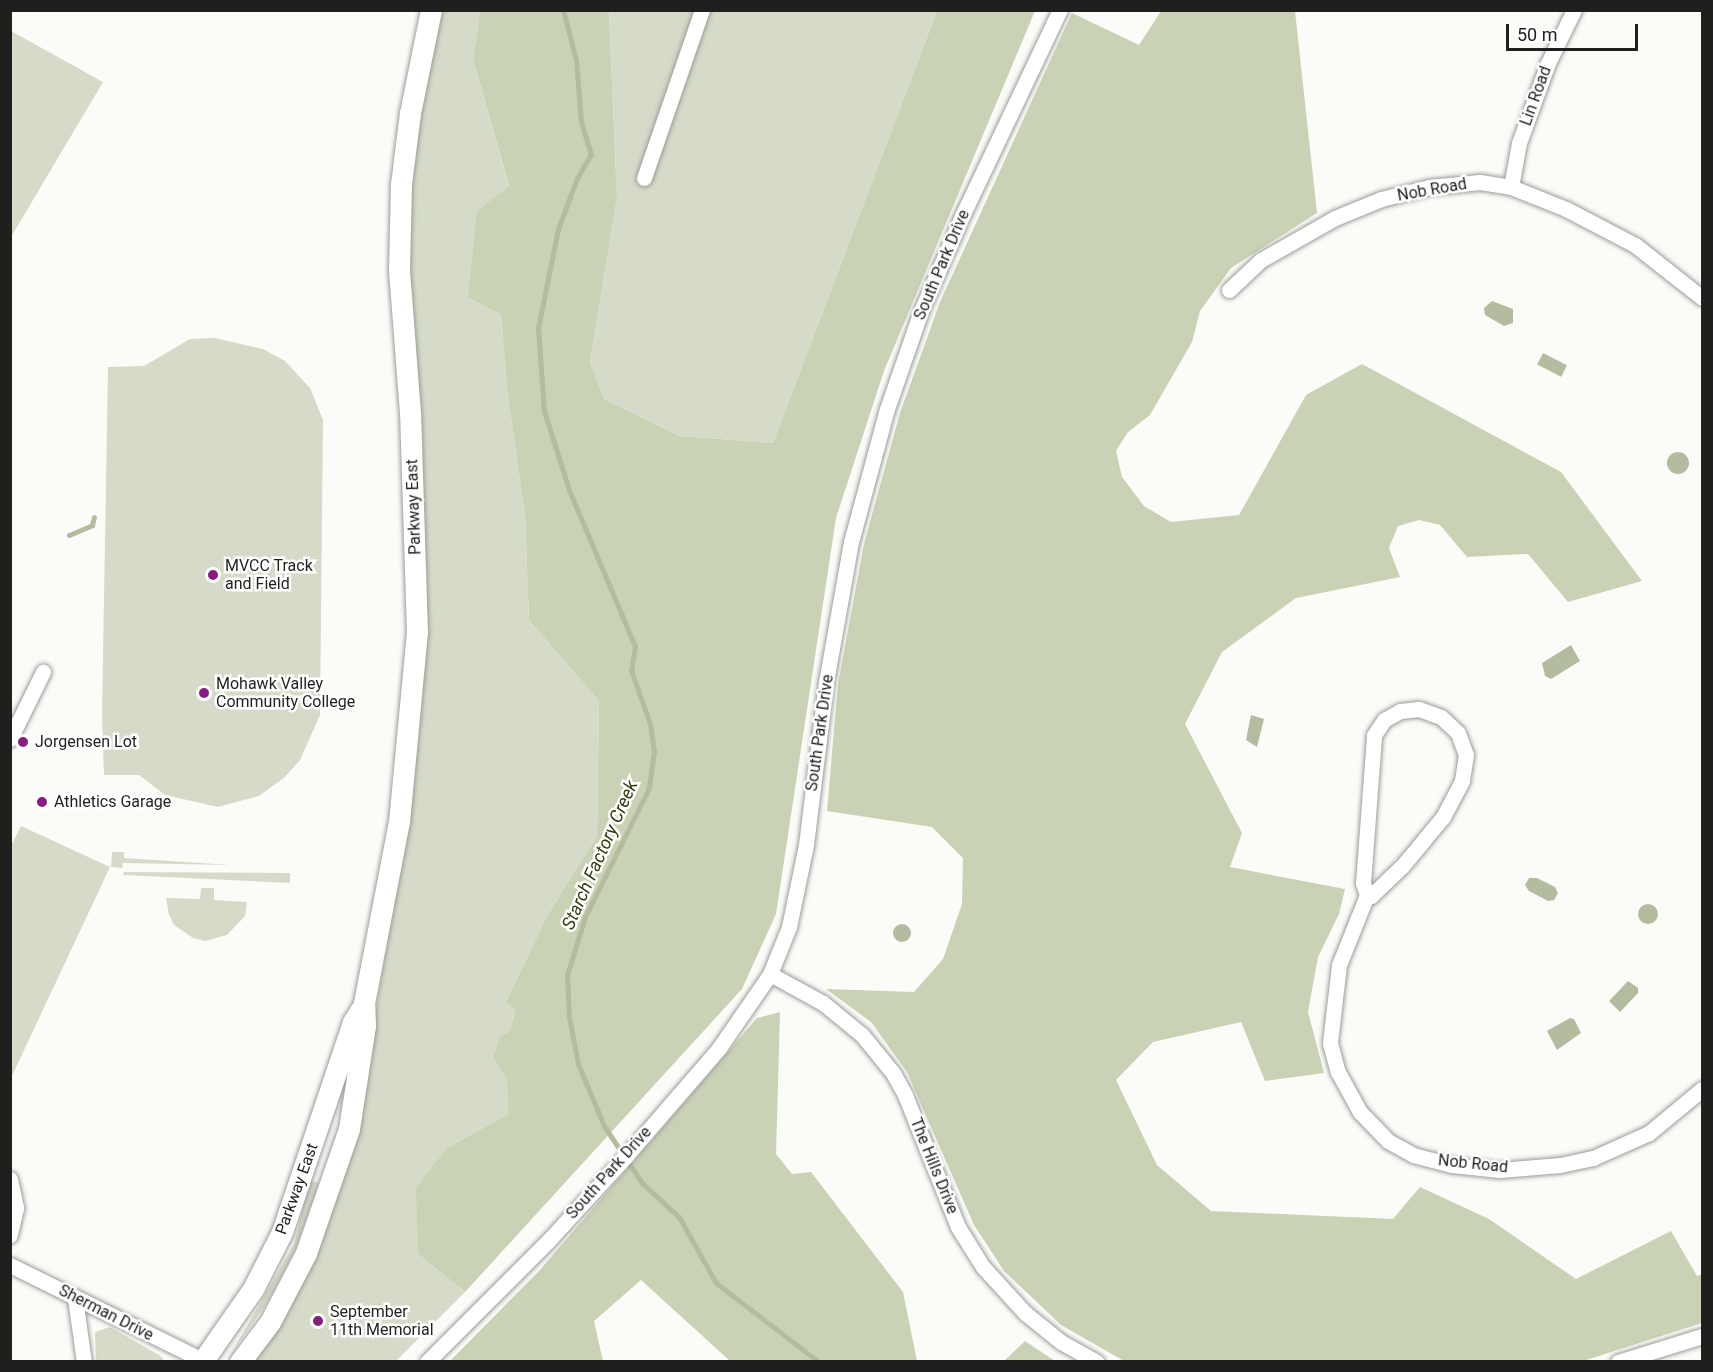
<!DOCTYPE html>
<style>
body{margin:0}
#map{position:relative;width:1713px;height:1372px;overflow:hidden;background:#fbfcf8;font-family:Roboto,sans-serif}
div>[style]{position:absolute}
.green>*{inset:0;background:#d5dbc8}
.forest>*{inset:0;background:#c9d2b5}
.water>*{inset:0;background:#b3bc9f;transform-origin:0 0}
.round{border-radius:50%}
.stream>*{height:5px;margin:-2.5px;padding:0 2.5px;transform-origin:2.5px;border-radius:2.5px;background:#b3bc9f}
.roads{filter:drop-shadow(0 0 2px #9b9d99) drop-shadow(0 0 2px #9b9d99)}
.street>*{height:15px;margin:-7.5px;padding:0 7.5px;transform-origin:7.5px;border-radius:7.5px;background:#fff}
.secondary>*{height:21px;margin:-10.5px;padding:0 10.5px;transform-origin:10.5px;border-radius:10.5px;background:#fff}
.dots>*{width:16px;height:16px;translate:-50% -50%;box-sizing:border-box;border:3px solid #fff;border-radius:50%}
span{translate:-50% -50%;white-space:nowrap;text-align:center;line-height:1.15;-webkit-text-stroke:5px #fff;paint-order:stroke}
.street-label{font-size:16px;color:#1f201e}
.poi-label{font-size:16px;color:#1f201e}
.left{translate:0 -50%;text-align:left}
.water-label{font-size:18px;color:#313b0b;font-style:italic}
.frame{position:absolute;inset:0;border:12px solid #1f201e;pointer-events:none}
.scale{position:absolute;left:1506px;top:24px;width:132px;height:27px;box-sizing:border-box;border:3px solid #1f201e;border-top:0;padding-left:8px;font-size:18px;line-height:21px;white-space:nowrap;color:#1f201e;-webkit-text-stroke:4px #fff;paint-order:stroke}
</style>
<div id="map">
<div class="green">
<div style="clip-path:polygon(440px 11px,480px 11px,473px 59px,509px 187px,501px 314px,507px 389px,525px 516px,529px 620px,599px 701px,597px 836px,547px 916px,506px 1002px,515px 1009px,510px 1031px,499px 1039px,493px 1058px,507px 1080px,508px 1114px,447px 1148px,418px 1254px,465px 1292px,396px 1361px,254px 1362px,316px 1255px,351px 1156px,409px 815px,419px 739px,427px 578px,409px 275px,410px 200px,422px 95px)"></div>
<div style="clip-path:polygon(609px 11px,937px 11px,773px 443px,680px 436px,604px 399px,590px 364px,617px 198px)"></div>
<div style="clip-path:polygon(11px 31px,103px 82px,11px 237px)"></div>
<div style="clip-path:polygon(215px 338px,263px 349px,285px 361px,310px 388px,323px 420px,320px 715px,300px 760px,285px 777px,259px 796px,218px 807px,165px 795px,139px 775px,104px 775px,102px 714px,108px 367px,144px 366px,190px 339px)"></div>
<div style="clip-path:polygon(21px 826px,110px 867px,11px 1078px,10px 848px)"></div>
<div style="clip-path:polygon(112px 852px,124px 852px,124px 858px,231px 865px,123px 863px,122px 868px,111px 867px)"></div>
<div style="clip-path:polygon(124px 872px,290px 873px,290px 883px,123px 875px)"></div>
<div style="clip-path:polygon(201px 888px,214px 888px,214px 900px,247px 902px,245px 916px,227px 935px,205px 941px,193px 938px,174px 925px,169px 915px,166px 898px,200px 899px)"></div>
<div style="clip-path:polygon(310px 1180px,319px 1183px,296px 1248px,267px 1303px,232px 1352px,294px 1244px)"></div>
<div style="clip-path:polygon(110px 1327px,159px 1355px,165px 1361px,96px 1361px,95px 1332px)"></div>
</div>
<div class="forest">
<div style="clip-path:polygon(480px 11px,609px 11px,617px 198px,590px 363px,604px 399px,680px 436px,773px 443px,937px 11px,1035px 11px,884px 371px,836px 518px,776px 914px,742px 989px,465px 1292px,418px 1254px,416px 1188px,447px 1148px,508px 1114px,507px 1080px,493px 1058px,499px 1038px,510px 1031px,515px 1010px,506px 1002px,547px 916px,597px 836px,599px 701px,529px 620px,525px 516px,507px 389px,501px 314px,468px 297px,477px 211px,509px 186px,473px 59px)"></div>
<div style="clip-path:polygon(1161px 11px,1295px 11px,1317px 213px,1231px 268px,1200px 311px,1192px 342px,1150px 415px,1128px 432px,1116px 451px,1122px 477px,1144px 506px,1171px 522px,1239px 515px,1306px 395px,1362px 364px,1561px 472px,1642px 581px,1568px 602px,1528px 554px,1467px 557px,1440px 525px,1419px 520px,1398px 526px,1389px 548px,1400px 577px,1296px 598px,1222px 652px,1185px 724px,1242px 833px,1230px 867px,1345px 889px,1339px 914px,1318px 957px,1308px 1012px,1324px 1073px,1265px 1081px,1241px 1022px,1153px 1042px,1116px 1080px,1157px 1165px,1211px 1211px,1393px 1219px,1420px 1187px,1489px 1219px,1576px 1279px,1671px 1231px,1697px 1276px,1702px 1274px,1702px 1323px,1583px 1361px,1124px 1361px,1061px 1325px,1004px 1271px,974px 1225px,907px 1072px,871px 1022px,826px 989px,914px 992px,943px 959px,962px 904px,963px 858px,932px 827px,827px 811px,838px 684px,864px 544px,900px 413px,940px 302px,1072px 13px,1139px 45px)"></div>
<div style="clip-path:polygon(780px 1012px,776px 1154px,792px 1174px,811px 1172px,903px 1292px,917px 1361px,730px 1361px,641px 1280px,594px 1321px,603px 1361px,450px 1361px,539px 1271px,757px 1018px)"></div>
<div style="clip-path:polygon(1025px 1341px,1055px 1361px,1004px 1361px)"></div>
</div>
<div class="water">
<div style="clip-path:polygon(1492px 301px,1513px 309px,1513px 323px,1504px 326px,1485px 315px,1484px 308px)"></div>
<div style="left:1543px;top:353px;width:27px;height:13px;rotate:27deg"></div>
<div class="round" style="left:1667px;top:452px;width:22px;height:22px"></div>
<div style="clip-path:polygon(1571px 645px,1580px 661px,1551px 679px,1545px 676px,1542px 663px)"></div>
<div style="clip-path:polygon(1251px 715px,1264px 719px,1257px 747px,1246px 740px)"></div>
<div style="clip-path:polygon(1529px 878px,1537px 878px,1555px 887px,1558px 893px,1554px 900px,1548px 901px,1529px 891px,1525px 885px)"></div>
<div class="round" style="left:1638px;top:904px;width:20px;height:20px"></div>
<div class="round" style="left:893px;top:924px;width:18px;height:18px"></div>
<div style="clip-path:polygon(1628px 981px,1638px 988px,1638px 993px,1620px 1012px,1609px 1001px)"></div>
<div style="clip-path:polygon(1570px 1018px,1574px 1019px,1581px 1033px,1557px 1050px,1547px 1031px)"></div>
</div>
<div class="stream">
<div style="left:563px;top:10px;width:52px;rotate:75.4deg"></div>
<div style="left:576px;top:60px;width:62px;rotate:85.4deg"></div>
<div style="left:581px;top:122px;width:34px;rotate:73deg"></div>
<div style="left:591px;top:154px;width:28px;rotate:120deg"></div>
<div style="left:577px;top:178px;width:54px;rotate:110.4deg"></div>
<div style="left:558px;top:229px;width:101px;rotate:101.4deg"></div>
<div style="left:538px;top:328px;width:83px;rotate:85.9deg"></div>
<div style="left:544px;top:411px;width:83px;rotate:72.4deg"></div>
<div style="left:569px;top:490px;width:169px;rotate:67.1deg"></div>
<div style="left:635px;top:646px;width:24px;rotate:99deg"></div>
<div style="left:631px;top:670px;width:57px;rotate:70.6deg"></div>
<div style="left:650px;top:724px;width:27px;rotate:82deg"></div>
<div style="left:654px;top:751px;width:37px;rotate:98deg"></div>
<div style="left:649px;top:788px;width:144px;rotate:116.4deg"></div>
<div style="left:585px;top:917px;width:61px;rotate:107.2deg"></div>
<div style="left:567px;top:975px;width:42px;rotate:87.3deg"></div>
<div style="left:569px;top:1017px;width:48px;rotate:79.2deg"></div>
<div style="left:578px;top:1064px;width:67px;rotate:67.2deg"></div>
<div style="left:604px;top:1126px;width:69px;rotate:56.3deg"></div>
<div style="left:642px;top:1183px;width:50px;rotate:42.6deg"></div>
<div style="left:679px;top:1217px;width:76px;rotate:60.7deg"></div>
<div style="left:716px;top:1283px;width:130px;rotate:37.5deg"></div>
<div style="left:69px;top:535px;width:25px;rotate:-23deg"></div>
<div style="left:92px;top:525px;width:8px;rotate:-76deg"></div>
</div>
<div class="roads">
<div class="street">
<div style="left:644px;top:178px;width:178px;rotate:-71deg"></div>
<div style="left:1511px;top:187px;width:45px;rotate:-79.7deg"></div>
<div style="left:1519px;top:143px;width:85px;rotate:-70.1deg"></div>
<div style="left:1548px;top:63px;width:59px;rotate:-63.9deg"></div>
<div style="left:1229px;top:290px;width:44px;rotate:-43.2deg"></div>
<div style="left:1261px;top:260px;width:85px;rotate:-29.6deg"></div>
<div style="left:1335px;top:218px;width:50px;rotate:-22.4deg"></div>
<div style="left:1381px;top:199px;width:50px;rotate:-13.8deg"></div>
<div style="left:1430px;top:187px;width:50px;rotate:-5.7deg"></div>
<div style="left:1480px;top:182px;width:31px;rotate:9deg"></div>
<div style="left:1511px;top:187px;width:59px;rotate:21.8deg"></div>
<div style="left:1566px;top:209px;width:78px;rotate:27.6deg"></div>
<div style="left:1635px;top:245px;width:85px;rotate:38.3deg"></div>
<div style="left:1419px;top:709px;width:23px;rotate:20deg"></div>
<div style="left:1441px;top:717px;width:23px;rotate:43deg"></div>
<div style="left:1458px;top:733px;width:23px;rotate:70deg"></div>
<div style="left:1466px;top:755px;width:26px;rotate:99deg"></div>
<div style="left:1462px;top:781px;width:41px;rotate:117.8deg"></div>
<div style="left:1443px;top:817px;width:30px;rotate:130deg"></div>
<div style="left:1424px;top:840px;width:35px;rotate:130deg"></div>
<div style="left:1401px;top:867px;width:42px;rotate:136deg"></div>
<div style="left:1371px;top:896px;width:4px;rotate:-166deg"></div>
<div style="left:1367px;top:895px;width:13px;rotate:-108deg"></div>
<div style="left:1363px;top:883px;width:148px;rotate:-85.7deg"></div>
<div style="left:1374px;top:735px;width:18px;rotate:-56deg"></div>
<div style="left:1384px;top:720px;width:18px;rotate:-29deg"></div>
<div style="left:1400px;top:711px;width:19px;rotate:-6deg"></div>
<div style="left:10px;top:739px;width:75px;rotate:-63.8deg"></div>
<div style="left:1367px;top:895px;width:75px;rotate:111.8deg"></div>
<div style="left:1339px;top:965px;width:79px;rotate:96.6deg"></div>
<div style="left:1330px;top:1043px;width:30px;rotate:75deg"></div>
<div style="left:1338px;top:1072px;width:46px;rotate:61.2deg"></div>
<div style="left:1360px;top:1112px;width:40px;rotate:46deg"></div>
<div style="left:1388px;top:1141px;width:29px;rotate:29deg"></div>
<div style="left:1413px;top:1155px;width:40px;rotate:14.4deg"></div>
<div style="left:1452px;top:1165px;width:48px;rotate:5.9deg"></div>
<div style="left:1500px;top:1170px;width:60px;rotate:-4.8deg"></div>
<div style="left:1560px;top:1165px;width:34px;rotate:-12deg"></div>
<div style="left:1593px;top:1158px;width:61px;rotate:-24.1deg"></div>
<div style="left:1649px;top:1133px;width:69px;rotate:-39.7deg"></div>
<div style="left:770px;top:974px;width:60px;rotate:28.7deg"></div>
<div style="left:823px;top:1003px;width:50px;rotate:39.4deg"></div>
<div style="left:862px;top:1035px;width:49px;rotate:50.8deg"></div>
<div style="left:893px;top:1073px;width:25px;rotate:61deg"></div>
<div style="left:905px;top:1095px;width:142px;rotate:68.1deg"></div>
<div style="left:958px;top:1227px;width:47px;rotate:58deg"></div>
<div style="left:983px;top:1267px;width:62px;rotate:47.6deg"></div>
<div style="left:1025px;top:1313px;width:46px;rotate:38.9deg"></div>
<div style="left:1061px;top:1342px;width:41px;rotate:29.1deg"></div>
<div style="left:10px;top:1179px;width:30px;rotate:78deg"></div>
<div style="left:16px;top:1208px;width:28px;rotate:103deg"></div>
<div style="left:10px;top:1265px;width:219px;rotate:26.3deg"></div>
<div style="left:75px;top:1298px;width:65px;rotate:82deg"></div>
<div style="left:427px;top:1362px;width:173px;rotate:-45deg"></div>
<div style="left:549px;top:1240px;width:113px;rotate:-47.5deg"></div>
<div style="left:625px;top:1157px;width:144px;rotate:-49.2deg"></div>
<div style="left:719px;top:1048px;width:90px;rotate:-55.4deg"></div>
<div style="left:770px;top:974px;width:51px;rotate:-68deg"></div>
<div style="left:789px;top:927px;width:84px;rotate:-78.3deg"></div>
<div style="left:806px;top:845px;width:164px;rotate:-83deg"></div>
<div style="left:826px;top:682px;width:142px;rotate:-79.9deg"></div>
<div style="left:851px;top:542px;width:138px;rotate:-74.9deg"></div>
<div style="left:887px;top:409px;width:104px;rotate:-70.9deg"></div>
<div style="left:921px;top:311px;width:106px;rotate:-66.6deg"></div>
<div style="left:963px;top:214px;width:226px;rotate:-64.6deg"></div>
<div style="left:1618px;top:1362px;width:88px;rotate:-17.2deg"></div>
</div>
<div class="secondary">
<div style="left:202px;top:1362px;width:89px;rotate:-55.1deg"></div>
<div style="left:253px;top:1289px;width:64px;rotate:-63deg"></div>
<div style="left:282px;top:1232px;width:222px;rotate:-71.3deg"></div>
<div style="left:353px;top:1022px;width:15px;rotate:-58deg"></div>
<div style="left:240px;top:1362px;width:50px;rotate:-53.1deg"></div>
<div style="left:270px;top:1322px;width:78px;rotate:-62.4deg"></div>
<div style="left:306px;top:1253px;width:131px;rotate:-70.9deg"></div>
<div style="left:349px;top:1129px;width:104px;rotate:-81.2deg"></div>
<div style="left:365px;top:1026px;width:23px;rotate:-92deg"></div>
<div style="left:364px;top:1003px;width:184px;rotate:-79.1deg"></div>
<div style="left:399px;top:822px;width:190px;rotate:-84.6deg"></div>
<div style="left:417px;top:633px;width:220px;rotate:-91.8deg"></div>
<div style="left:410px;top:413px;width:142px;rotate:-94.4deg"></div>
<div style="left:399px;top:271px;width:87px;rotate:-88.7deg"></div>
<div style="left:401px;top:184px;width:72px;rotate:-82.8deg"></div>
<div style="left:410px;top:113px;width:105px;rotate:-78.5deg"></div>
</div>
</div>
<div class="dots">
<div style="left:213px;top:575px;background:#891c81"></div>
<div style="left:204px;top:693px;background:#891c81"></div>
<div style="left:23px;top:742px;background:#891c81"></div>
<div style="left:42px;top:802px;background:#891c81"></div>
<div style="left:318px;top:1321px;background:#891c81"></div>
</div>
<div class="street-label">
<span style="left:1536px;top:96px;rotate:-70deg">Lin Road</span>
<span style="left:1432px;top:190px;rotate:-10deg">Nob Road</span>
<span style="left:942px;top:265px;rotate:-67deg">South Park Drive</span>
<span style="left:414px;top:507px;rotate:-92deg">Parkway East</span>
<span style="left:820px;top:733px;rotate:-82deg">South Park Drive</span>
<span style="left:1473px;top:1164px;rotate:6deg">Nob Road</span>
<span style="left:934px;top:1166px;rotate:68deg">The Hills Drive</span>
<span style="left:609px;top:1173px;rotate:-48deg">South Park Drive</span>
<span style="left:297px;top:1189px;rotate:-70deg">Parkway East</span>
<span style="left:106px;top:1313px;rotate:27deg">Sherman Drive</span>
</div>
<div class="poi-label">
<span class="left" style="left:225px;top:575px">MVCC Track<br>and Field</span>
<span class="left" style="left:216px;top:693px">Mohawk Valley<br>Community College</span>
<span class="left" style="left:35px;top:742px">Jorgensen Lot</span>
<span class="left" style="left:54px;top:802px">Athletics Garage</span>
<span class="left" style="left:330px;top:1321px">September<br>11th Memorial</span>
</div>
<div class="water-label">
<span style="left:600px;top:855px;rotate:-66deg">Starch Factory Creek</span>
</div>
<div class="frame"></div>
<div class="scale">50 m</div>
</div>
